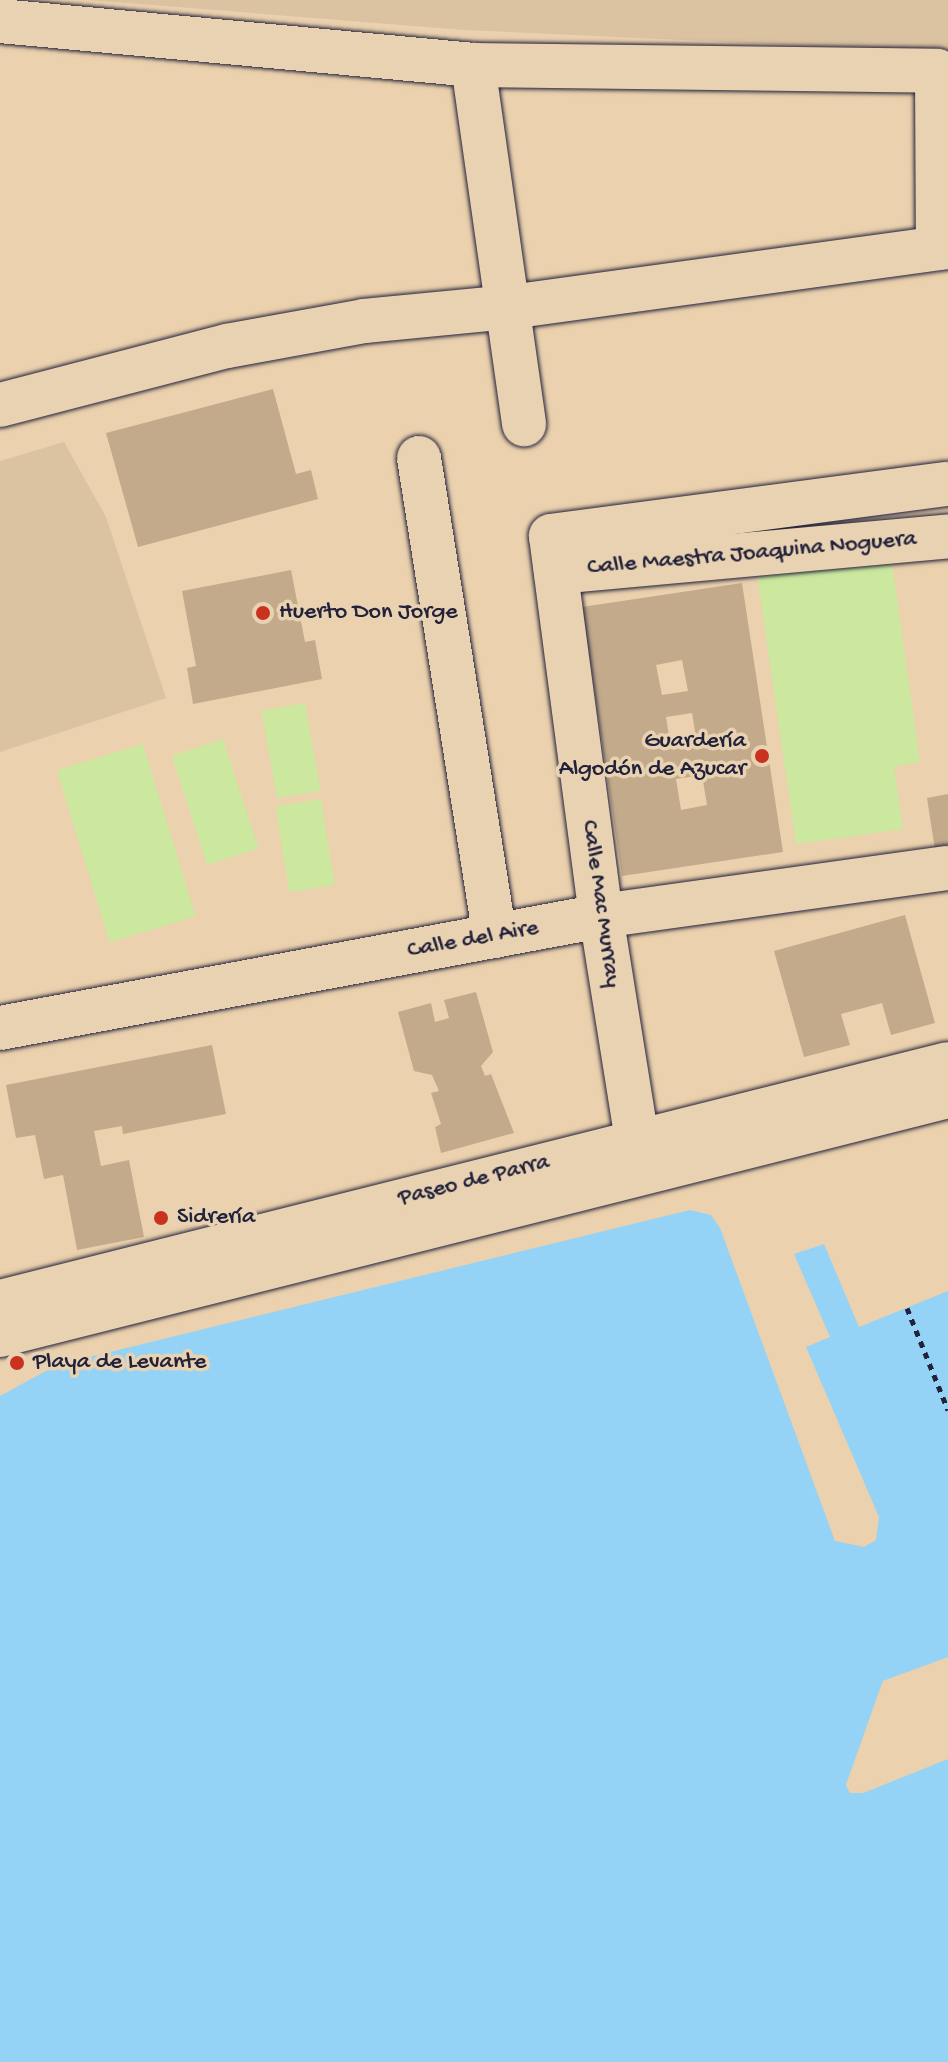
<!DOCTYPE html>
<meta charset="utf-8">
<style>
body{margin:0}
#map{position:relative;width:948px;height:2062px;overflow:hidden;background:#ebd1ad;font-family:"Gochi Hand",sans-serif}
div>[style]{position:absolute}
.built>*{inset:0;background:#dbc2a1}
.green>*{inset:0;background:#cce89f;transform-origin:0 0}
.water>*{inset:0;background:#94d3f5}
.pier>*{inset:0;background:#ebd1ad}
.building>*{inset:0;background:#c3aa8b}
.path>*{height:5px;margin-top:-2.5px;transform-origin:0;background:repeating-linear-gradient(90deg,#22223b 0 6px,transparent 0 12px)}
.roads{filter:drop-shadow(0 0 2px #22223b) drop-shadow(0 0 2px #22223b)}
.minor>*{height:44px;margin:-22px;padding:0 22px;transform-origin:22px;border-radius:22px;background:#e9d2b2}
.dots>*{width:22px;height:22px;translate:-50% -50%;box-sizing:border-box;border:4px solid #e9d2b2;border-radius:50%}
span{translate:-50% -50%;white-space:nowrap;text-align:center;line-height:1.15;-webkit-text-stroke:7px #e9d2b2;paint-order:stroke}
.street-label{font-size:24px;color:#22223b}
.poi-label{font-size:24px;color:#22223b}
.left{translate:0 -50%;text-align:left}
.right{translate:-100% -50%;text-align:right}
</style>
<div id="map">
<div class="built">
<div style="clip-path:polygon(90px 0,948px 0,948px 52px,464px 30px)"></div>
<div style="clip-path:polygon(64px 442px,106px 517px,166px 698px,0 752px,0 461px)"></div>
</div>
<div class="green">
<div style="clip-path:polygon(891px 555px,920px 762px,894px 767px,903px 829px,796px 844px,757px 574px)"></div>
<div style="left:305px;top:703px;width:89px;height:44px;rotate:80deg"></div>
<div style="left:223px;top:739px;width:115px;height:54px;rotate:72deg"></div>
<div style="left:143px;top:744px;width:180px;height:90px;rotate:73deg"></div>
<div style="left:321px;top:799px;width:87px;height:46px;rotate:81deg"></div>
</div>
<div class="water">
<div style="clip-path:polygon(690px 1210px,711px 1215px,720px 1228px,835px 1541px,864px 1547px,876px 1540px,879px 1517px,806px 1347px,830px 1337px,794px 1254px,824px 1244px,859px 1327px,948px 1291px,948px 1657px,883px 1681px,846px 1785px,850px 1793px,863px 1793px,948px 1759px,948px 2062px,0 2062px,0 1396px,57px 1365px)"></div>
</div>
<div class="pier">
<div style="clip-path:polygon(902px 1674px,886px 1684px,852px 1789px,948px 1759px,850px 1793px,846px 1785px,883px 1681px)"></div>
</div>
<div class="building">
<div style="clip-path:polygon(273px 389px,296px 474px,311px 470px,318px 499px,138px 547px,106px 433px)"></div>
<div style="clip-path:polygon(291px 570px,305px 642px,315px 640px,322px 679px,193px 704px,187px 668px,196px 666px,182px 591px)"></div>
<div style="clip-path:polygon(evenodd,742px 583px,783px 852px,622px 876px,582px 607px,742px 583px,682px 660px,688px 691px,662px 695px,656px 665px,682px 660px,742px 583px,692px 713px,697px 743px,671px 748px,666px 717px,692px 713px,742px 583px,702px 775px,707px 805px,681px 810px,676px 779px,702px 775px)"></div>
<div style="clip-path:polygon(948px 794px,948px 848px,935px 850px,927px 798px)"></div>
<div style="clip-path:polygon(905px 915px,935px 1023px,891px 1035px,882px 1003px,841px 1014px,850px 1045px,804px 1057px,774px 951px)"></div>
<div style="clip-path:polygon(476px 992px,493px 1052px,481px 1066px,485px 1076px,491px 1074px,514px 1133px,441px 1153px,435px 1127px,441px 1124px,431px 1093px,439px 1091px,432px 1075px,414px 1071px,398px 1012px,431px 1003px,435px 1022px,449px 1018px,444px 1000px)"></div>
<div style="clip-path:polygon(212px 1045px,226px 1114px,123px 1134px,122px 1126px,94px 1131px,101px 1166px,129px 1160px,144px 1237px,77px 1250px,63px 1175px,44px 1179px,35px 1135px,16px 1138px,6px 1085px)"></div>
</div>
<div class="path">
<div style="left:907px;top:1308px;width:110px;rotate:68.1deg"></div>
</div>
<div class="roads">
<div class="minor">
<div style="left:0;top:21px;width:475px;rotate:5.3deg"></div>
<div style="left:473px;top:65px;width:464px;rotate:0.7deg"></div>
<div style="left:937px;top:71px;width:177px;rotate:89.7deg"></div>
<div style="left:473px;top:65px;width:363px;rotate:81.9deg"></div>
<div style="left:0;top:405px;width:235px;rotate:-14.6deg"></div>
<div style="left:227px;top:346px;width:139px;rotate:-10.3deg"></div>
<div style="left:364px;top:321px;width:147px;rotate:-5.5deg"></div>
<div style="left:510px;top:307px;width:442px;rotate:-7.8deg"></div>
<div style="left:419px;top:458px;width:484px;rotate:81deg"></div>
<div style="left:556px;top:572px;width:394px;rotate:-5.2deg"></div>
<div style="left:0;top:1028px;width:611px;rotate:-10.56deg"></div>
<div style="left:601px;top:916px;width:350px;rotate:-7.9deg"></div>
<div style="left:637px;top:1140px;width:227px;rotate:-99.1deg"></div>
<div style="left:601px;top:916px;width:383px;rotate:-97.5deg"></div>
<div style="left:551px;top:536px;width:400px;rotate:-7.5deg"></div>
<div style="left:0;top:1302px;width:977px;rotate:-14.09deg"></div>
<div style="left:0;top:1335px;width:978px;rotate:-14.15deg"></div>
</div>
</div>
<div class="dots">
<div style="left:263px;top:613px;background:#c8321e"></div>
<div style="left:762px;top:756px;background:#c8321e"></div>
<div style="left:161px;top:1218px;background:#c8321e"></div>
<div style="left:17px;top:1363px;background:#c8321e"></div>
</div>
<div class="street-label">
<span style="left:752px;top:554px;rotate:-5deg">Calle Maestra Joaquina Noguera</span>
<span style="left:600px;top:904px;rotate:82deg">Calle Mac Murray</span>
<span style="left:473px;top:940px;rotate:-10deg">Calle del Aire</span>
<span style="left:474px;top:1181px;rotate:-14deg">Paseo de Parra</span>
</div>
<div class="poi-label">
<span class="left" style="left:279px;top:613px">Huerto Don Jorge</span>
<span class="right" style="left:746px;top:756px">Guardería<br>Algodón de Azucar</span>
<span class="left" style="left:177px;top:1218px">Sidrería</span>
<span class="left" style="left:33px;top:1363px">Playa de Levante</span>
</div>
</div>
